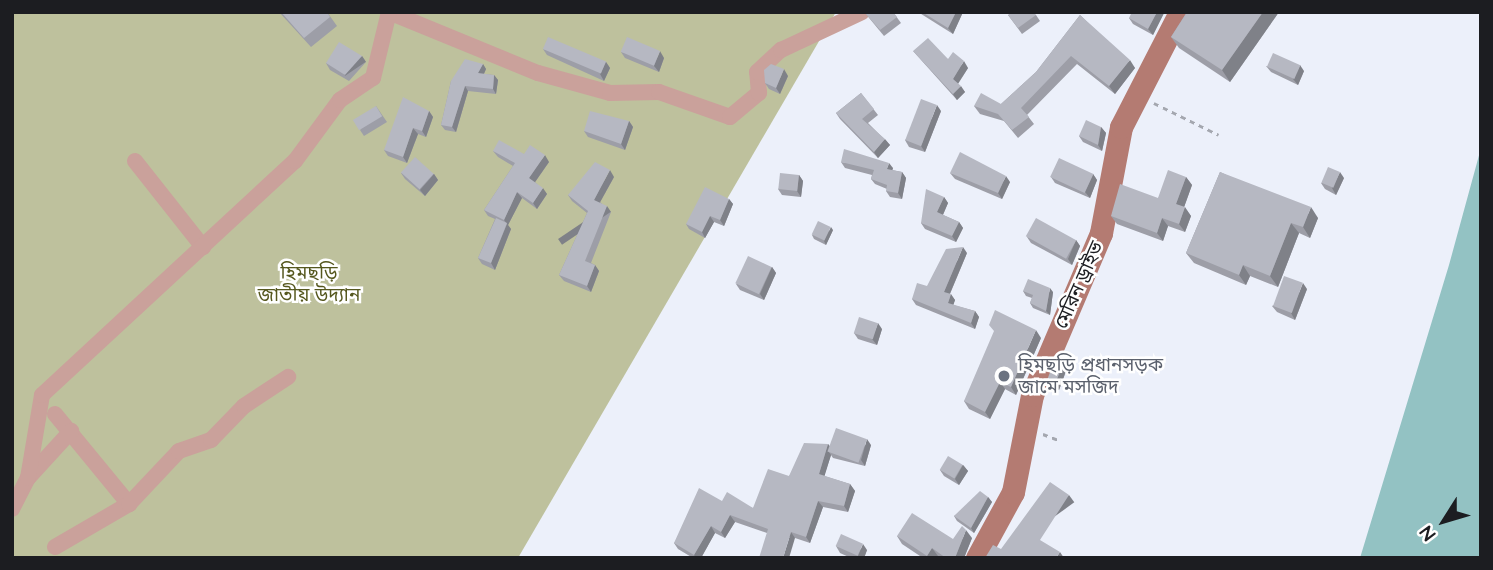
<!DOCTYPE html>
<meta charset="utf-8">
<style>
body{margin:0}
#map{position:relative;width:1493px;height:570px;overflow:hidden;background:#ecf0fa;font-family:Quicksand,"Noto Sans Bengali",sans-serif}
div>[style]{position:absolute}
.green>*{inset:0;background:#bec19d}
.water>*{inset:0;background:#93c2c3}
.path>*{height:2.5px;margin-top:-1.25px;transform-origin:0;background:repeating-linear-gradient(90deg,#a4a7af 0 5px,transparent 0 10px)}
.street>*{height:16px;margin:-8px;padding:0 8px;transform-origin:8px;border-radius:8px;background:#caa19b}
.secondary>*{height:23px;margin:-11.5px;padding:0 11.5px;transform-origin:11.5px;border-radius:11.5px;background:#b47b72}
.wall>*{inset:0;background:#9d9ea7}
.shaded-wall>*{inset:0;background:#7f8188;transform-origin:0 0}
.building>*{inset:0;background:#b6b8c2;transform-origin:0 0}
.dots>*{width:19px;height:19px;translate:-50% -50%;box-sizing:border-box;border:4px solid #fff;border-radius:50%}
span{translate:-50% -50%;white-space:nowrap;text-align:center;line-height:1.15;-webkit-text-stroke:5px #fff;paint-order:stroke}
.park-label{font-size:19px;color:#55571e}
.street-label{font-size:19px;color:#1c1d21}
.worship-label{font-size:19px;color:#5b616d}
.left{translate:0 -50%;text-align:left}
.frame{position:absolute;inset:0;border:14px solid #1c1d21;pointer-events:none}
.north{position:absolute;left:1409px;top:486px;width:70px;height:70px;-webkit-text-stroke:5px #fff;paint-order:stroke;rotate:233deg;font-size:19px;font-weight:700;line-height:28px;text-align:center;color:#1c1d21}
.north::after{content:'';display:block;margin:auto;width:24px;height:32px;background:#1c1d21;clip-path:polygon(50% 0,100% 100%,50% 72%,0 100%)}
</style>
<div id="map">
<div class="green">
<div style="clip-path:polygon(12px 12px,836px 12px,518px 558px,12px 558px)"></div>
</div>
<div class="water">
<div style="clip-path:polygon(1481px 148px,1481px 558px,1360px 558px,1449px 265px)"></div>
</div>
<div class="path">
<div style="left:1154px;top:103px;width:72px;rotate:26.2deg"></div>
<div style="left:1043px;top:434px;width:19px;rotate:21deg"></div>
</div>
<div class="street">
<div style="left:389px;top:12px;width:161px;rotate:22.3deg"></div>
<div style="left:538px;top:73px;width:75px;rotate:15.5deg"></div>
<div style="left:610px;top:93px;width:49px;rotate:-1.2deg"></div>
<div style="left:659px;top:92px;width:75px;rotate:19.4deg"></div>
<div style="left:730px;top:117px;width:38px;rotate:-40deg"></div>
<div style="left:759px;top:93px;width:21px;rotate:-95deg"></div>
<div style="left:757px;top:72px;width:33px;rotate:-43deg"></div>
<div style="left:781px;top:50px;width:89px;rotate:-25.1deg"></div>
<div style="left:135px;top:161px;width:110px;rotate:51.7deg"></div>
<div style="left:55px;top:414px;width:117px;rotate:50.6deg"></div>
<div style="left:28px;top:478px;width:64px;rotate:-47.5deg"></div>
<div style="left:12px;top:509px;width:35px;rotate:-63deg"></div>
<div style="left:28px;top:478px;width:84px;rotate:-80.4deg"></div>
<div style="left:42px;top:395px;width:345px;rotate:-42.8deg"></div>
<div style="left:295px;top:161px;width:76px;rotate:-53.6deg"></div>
<div style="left:340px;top:100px;width:40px;rotate:-34deg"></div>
<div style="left:373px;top:78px;width:68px;rotate:-76.4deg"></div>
<div style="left:55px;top:547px;width:86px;rotate:-30.2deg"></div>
<div style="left:129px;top:504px;width:73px;rotate:-46.7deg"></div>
<div style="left:179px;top:451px;width:34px;rotate:-19deg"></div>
<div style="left:211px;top:440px;width:47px;rotate:-45.9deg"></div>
<div style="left:244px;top:406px;width:53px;rotate:-33.4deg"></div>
</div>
<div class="secondary">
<div style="left:977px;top:558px;width:75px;rotate:-61.4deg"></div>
<div style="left:1013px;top:492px;width:99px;rotate:-78.9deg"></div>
<div style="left:1032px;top:395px;width:176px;rotate:-66.9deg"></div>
<div style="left:1101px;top:233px;width:108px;rotate:-79.3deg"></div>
<div style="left:1121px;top:127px;width:129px;rotate:-62.8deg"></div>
</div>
<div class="wall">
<div style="clip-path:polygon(279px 12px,327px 12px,337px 26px,311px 47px)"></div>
<div style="clip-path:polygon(893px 12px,901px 23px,884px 36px,865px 13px)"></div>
<div style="clip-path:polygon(918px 12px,963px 12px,953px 34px)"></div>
<div style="clip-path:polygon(1187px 12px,1279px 12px,1230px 82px,1179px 48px,1171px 37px)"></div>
<div style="clip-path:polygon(1164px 13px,1153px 35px,1133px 24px,1129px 18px)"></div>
<div style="clip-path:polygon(1008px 15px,1036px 15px,1040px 21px,1022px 34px)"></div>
<div style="clip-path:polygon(1080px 15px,1135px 68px,1115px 94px,1077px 64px,1027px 115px,1034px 124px,1018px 138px,1004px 121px,980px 114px,974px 106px,1001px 104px,1036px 72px)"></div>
<div style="clip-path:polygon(543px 49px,606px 62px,610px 68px,604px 81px,547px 55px)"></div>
<div style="clip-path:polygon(913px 51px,948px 59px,968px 68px,958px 84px,965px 92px,957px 100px)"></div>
<div style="clip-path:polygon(621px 52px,664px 58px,659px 72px,625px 58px)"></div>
<div style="clip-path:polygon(362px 56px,366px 62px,349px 81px,330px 70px,326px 63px)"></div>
<div style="clip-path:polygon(483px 64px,486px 69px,484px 74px,494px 75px,498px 80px,496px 94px,468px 91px,456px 132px,445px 130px,441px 125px,451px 81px)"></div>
<div style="clip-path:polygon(1266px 66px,1304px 71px,1298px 85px,1271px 72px)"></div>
<div style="clip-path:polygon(788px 76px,780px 94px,769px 89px,765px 83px)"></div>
<div style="clip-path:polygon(861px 93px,878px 115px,868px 123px,890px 145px,878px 158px,840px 119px,836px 113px)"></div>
<div style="clip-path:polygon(376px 106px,387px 122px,364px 136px,360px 130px)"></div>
<div style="clip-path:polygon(429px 111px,433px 117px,426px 137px,418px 134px,407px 163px,388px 156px,384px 150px)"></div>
<div style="clip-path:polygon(941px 111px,925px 152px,909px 147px,905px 140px)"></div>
<div style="clip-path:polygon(629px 121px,633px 127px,625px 150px,588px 137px,584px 131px)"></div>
<div style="clip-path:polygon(1101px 127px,1106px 133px,1102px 151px,1083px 142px,1079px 136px)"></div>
<div style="clip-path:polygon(493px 151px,524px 154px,549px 162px,535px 182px,547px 194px,537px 209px,522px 198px,508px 225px,511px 229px,495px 270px,482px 264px,478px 258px,495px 219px,488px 216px,484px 210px,513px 166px,498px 157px)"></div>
<div style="clip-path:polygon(841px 162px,893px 168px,892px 170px,902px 172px,906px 178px,902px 199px,890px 197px,886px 191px,887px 189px,875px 184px,871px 179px,872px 175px,845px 168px)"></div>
<div style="clip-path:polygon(1220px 172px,1318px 218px,1310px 238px,1299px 233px,1278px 287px,1250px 276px,1246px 285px,1194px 263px,1186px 253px)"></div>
<div style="clip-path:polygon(401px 173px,434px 174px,438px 180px,425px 196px,405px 179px)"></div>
<div style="clip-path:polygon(950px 173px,1010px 182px,1002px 199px,955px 179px)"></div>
<div style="clip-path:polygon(1093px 174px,1097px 180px,1090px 198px,1055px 183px,1051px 177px)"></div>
<div style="clip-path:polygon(799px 175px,803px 181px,801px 197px,782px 195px,778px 189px)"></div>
<div style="clip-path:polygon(614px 177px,600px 202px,611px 212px,591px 263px,595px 265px,599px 271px,591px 292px,564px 281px,559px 275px,587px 213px,572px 201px,568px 195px)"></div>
<div style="clip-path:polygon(1186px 177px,1192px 185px,1184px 207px,1191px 216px,1185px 232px,1168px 226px,1163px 241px,1117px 224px,1111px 216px,1158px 198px)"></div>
<div style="clip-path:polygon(1344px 178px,1336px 195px,1325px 189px,1321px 183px)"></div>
<div style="clip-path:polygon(944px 197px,948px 203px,943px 215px,959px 222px,963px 228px,956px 242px,925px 229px,921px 223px)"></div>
<div style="clip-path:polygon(729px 199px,733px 204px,724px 226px,714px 222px,705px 238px,689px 229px,686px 224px)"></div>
<div style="clip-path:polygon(833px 230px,826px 245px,814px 239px,812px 235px)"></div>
<div style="clip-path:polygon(1027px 237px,1076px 240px,1080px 246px,1072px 265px,1031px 243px)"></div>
<div style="clip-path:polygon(967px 253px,950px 294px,955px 300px,953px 305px,975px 311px,979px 317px,975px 329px,916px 305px,912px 299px)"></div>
<div style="clip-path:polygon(772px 267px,776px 273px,764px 300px,740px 290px,736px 284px)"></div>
<div style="clip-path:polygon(1307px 289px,1295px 320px,1277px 312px,1272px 306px)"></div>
<div style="clip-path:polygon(1023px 291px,1053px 292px,1050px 315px,1033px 308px,1030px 303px,1032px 298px,1026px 296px)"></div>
<div style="clip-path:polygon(882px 329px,877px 345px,858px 339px,854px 333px)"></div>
<div style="clip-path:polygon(1041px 338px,1016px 395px,1005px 389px,990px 419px,969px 409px,964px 401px)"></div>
<div style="clip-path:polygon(1062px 365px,1066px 371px,1059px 390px,1051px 386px,1047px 380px)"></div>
<div style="clip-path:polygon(828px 444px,830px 447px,871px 445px,865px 466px,833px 458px,831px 455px,824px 476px,850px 484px,855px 491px,848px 512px,823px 507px,810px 543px,795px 538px,767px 533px,735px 522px,725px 538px,715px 533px,701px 558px,693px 558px,678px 549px,674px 543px,722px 501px,753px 508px,789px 476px)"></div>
<div style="clip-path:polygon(963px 465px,968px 471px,959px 485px,944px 476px,940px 470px)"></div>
<div style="clip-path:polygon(988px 497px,992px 502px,974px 533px,957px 521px,954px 516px)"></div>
<div style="clip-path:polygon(897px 536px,953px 539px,972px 538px,964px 558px,941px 558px,938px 556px,937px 558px,923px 558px,902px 544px)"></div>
<div style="clip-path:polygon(836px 546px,867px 550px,864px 558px,851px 558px,840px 553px)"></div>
</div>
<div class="shaded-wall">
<div style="clip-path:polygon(956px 12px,963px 12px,953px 34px,948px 28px)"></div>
<div style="clip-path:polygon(1157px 12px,1164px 13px,1153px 35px,1148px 29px)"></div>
<div style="clip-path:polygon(1263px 12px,1279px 12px,1230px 82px,1222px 70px)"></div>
<div style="clip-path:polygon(660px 51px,664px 58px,659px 72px,654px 66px)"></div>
<div style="left:362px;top:56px;width:7px;height:25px;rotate:56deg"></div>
<div style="clip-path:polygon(1130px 60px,1135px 68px,1115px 94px,1109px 86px)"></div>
<div style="clip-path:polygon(964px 61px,968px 68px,957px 85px,953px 79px)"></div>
<div style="clip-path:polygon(606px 62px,610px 68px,604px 81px,600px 74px)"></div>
<div style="clip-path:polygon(483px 64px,486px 69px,482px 78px,478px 73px)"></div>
<div style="clip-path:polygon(1300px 65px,1304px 71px,1298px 85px,1293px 79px)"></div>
<div style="clip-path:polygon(784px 69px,788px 76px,780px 94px,776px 88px)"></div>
<div style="clip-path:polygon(494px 75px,498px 80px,496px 94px,493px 89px)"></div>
<div style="clip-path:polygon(465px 86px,468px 91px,456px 132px,452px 127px)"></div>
<div style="clip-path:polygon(961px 86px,965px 92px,957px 100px,953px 94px)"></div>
<div style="clip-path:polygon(937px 105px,941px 111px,925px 152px,921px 146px)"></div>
<div style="clip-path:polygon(429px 111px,433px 117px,426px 137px,422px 131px)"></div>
<div style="clip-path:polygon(629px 121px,633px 127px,625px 150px,621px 144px)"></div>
<div style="clip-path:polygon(1101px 127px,1106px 133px,1102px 151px,1098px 145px)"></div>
<div style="clip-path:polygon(413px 128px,418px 134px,407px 163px,403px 157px)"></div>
<div style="clip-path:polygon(885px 139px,890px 145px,878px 158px,874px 152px)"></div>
<div style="clip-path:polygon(545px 155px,549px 162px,533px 185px,529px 178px)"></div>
<div style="clip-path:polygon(889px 163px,893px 168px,891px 175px,887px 169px)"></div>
<div style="clip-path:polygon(610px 170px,614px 177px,598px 206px,594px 200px)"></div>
<div style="clip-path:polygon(902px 172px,906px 178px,902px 199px,898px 193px)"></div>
<div style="clip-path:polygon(1340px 172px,1344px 178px,1336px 195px,1332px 188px)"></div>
<div style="clip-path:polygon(434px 174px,438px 180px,425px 196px,420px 190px)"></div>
<div style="clip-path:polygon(1093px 174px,1097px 180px,1090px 198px,1085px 192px)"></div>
<div style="clip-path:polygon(799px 175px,803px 181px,801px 197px,797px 191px)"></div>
<div style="clip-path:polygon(1006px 176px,1010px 182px,1002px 199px,998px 193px)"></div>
<div style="clip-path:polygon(1186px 177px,1192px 185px,1182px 213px,1176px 204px)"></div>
<div style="clip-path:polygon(543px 188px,547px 194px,537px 209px,533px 203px)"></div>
<div style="clip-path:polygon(517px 192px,522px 198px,508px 225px,511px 229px,495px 270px,491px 263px,507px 224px,504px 220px)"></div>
<div style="clip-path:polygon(944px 197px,948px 203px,941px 219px,937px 212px)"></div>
<div style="clip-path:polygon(729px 199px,733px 204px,724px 226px,720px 220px)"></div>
<div style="left:607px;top:206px;width:7px;height:59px;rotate:56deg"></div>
<div style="clip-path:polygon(1185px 207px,1191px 216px,1185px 232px,1179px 224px)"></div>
<div style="clip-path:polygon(1311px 207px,1318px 218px,1310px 238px,1303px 227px)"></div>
<div style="clip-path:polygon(710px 216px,714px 222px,705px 238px,702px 232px)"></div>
<div style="clip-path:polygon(1162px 218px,1168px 226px,1163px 241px,1157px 233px)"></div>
<div style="clip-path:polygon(959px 222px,963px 228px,956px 242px,952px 236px)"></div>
<div style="clip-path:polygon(1291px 223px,1299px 233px,1278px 287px,1270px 276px)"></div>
<div style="clip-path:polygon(831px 227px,833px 230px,826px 245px,824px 241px)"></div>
<div style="clip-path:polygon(1076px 240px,1080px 246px,1072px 265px,1068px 259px)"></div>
<div style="clip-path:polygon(963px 247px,967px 253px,948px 298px,944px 292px)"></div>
<div style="clip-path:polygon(595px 265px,599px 271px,591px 292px,587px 286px)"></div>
<div style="clip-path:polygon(1243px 265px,1250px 276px,1246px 285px,1239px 275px)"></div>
<div style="clip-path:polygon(772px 267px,776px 273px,764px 300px,760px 294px)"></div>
<div style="clip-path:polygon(1303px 283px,1307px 289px,1295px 320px,1291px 313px)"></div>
<div style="clip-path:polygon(1050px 288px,1053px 292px,1050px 315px,1046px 311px)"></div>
<div style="clip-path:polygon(951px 294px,955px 300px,952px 309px,948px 303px)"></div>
<div style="clip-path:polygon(975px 311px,979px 317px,975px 329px,971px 323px)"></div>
<div style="clip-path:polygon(878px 323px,882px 329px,877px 345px,872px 339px)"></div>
<div style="clip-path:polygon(1036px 330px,1041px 338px,1016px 395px,1011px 387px)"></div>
<div style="clip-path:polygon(1062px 365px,1066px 371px,1059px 390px,1055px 383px)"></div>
<div style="clip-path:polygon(1000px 382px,1005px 389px,990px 419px,985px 412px)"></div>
<div style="clip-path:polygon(867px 439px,871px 445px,865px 466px,861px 460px)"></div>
<div style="clip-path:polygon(828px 444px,833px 450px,829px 452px,831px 455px,823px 481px,819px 474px)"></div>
<div style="clip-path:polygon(963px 465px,968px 471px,959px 485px,955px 479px)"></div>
<div style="clip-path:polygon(850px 484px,855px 491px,848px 512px,844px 506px)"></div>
<div style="left:1069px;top:495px;width:9px;height:54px;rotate:54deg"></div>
<div style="clip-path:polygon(988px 497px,992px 502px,974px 533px,971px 528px)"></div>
<div style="clip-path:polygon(818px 501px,823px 507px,810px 543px,806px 537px)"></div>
<div style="clip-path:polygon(730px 515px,735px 522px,725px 538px,721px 532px)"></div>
<div style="clip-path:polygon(711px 526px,715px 533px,701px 558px,696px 558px,694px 555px)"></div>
<div style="clip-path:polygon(966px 530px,972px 538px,964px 558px,955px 558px)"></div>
<div style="clip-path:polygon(791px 532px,795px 538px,789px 558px,783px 558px)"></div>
<div style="clip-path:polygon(863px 544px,867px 550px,864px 558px,858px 558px,858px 556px)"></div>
<div style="clip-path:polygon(932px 548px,938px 556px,937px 558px,928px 558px,927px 556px)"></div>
<div style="clip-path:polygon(1060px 552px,1064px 558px,1056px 558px)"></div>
</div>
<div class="building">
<div style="clip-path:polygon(281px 12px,327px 12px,330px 17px,304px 38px)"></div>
<div style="clip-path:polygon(866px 12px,893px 12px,897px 17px,880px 30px,865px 13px)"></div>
<div style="clip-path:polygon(922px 12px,956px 12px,948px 28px)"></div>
<div style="clip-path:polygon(1011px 12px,1034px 12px,1036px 15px,1018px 28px,1008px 15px)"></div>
<div style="clip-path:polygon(1132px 12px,1157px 12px,1148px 29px,1129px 18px)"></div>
<div style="clip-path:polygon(1187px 12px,1263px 12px,1222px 70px,1171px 37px)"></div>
<div style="clip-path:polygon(1080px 15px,1130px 60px,1109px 86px,1071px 56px,1021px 108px,1029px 117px,1012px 130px,998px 114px,974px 106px,981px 93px,1001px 104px,1036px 72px)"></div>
<div style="left:548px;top:37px;width:63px;height:13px;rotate:23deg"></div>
<div style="left:627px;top:37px;width:36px;height:16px;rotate:23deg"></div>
<div style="clip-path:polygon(928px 38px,948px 59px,953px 52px,964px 61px,953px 79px,961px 86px,953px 94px,913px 51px)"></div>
<div style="clip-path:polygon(339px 42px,362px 56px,345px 75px,326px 63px)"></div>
<div style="left:1273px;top:53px;width:30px;height:15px;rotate:24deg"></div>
<div style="clip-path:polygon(465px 59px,483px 64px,478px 73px,494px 75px,493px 89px,465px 86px,452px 127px,441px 125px,451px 81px)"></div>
<div style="clip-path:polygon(771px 64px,784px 69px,776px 88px,765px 83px,764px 70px)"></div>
<div style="clip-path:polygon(861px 93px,874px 109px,862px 119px,885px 139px,874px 152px,836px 113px)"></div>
<div style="clip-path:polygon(403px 97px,429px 111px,422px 131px,413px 128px,403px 157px,384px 150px)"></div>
<div style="left:921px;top:99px;width:17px;height:44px;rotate:21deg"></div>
<div style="left:376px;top:106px;width:12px;height:27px;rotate:59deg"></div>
<div style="clip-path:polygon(590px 111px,629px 121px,621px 144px,584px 131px)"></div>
<div style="clip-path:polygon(1086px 120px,1101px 127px,1098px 145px,1079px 136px)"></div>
<div style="clip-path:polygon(499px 140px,524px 154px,530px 145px,545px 155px,529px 178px,543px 188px,533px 203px,517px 192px,504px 220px,484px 210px,515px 163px,493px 151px)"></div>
<div style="clip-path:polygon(844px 149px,889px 163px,887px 169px,902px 172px,898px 193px,886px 191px,887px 185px,871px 179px,874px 170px,841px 162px)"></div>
<div style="clip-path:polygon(960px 152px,1006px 176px,998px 193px,950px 173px)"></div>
<div style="left:415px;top:157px;width:25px;height:21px;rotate:42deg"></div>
<div style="left:1059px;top:158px;width:38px;height:21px;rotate:25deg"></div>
<div style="clip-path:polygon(595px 162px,610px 170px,594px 200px,607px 206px,585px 261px,595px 265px,587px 286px,559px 275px,588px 211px,568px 195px)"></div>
<div style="left:1328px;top:167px;width:13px;height:17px;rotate:23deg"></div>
<div style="clip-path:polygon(1168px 170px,1186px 177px,1176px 204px,1185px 207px,1179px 224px,1162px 218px,1157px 233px,1111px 216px,1120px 184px,1158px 198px)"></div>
<div style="clip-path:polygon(1220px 172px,1311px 207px,1303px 227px,1291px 223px,1270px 276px,1243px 265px,1239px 275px,1186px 253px)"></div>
<div style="left:780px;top:173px;width:19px;height:16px;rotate:6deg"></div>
<div style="clip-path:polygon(705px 187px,729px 199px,720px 220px,710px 216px,702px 232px,686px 224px)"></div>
<div style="clip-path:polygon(926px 189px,944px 197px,937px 212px,959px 222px,952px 236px,921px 223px)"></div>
<div style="clip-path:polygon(496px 218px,507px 223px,491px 263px,478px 258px)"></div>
<div style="left:1036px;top:218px;width:46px;height:21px;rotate:29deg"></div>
<div style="left:818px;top:221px;width:14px;height:15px;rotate:25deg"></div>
<div style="clip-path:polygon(963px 247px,944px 292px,951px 294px,948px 303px,975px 311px,971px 323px,912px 299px,917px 283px,927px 286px,946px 249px)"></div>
<div style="left:748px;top:256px;width:26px;height:30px;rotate:25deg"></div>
<div style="left:1284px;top:276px;width:20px;height:32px;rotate:20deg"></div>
<div style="clip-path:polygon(1028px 279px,1050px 288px,1046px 311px,1030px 303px,1033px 295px,1023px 291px)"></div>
<div style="clip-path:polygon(995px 310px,1036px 330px,1011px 387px,1000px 382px,985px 412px,964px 401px,994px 331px,989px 325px)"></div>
<div style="left:859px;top:317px;width:20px;height:17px;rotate:18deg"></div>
<div style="left:1054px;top:362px;width:9px;height:19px;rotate:21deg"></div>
<div style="left:836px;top:428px;width:33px;height:25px;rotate:20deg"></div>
<div style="clip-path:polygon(804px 443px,828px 444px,819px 474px,850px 484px,844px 506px,818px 501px,806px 537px,791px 532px,783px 558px,759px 558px,768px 529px,730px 515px,721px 532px,711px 526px,694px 555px,674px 543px,699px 488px,722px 501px,727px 492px,753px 508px,768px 469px,789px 476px)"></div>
<div style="left:948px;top:456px;width:17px;height:16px;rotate:31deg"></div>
<div style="clip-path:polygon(1050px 482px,1069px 495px,1040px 540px,1060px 552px,1056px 558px,985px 558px,993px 545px,1001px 549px)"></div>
<div style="clip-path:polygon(980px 491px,988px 497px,971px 528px,954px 516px)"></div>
<div style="clip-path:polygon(912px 513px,953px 539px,962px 526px,966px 530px,955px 558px,946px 558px,932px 548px,927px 556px,897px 536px)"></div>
<div style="left:841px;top:534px;width:24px;height:13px;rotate:24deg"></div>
</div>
<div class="dots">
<div style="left:1004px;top:376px;background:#6b7280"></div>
</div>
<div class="park-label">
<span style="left:309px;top:284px">হিমছড়ি<br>জাতীয় উদ্যান</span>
</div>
<div class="street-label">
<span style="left:1079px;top:285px;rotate:-66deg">মেরিন ড্রাইভ</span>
</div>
<div class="worship-label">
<span class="left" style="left:1018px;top:376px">হিমছড়ি প্রধানসড়ক<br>জামে মসজিদ</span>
</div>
<div class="frame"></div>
<div class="north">N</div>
</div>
